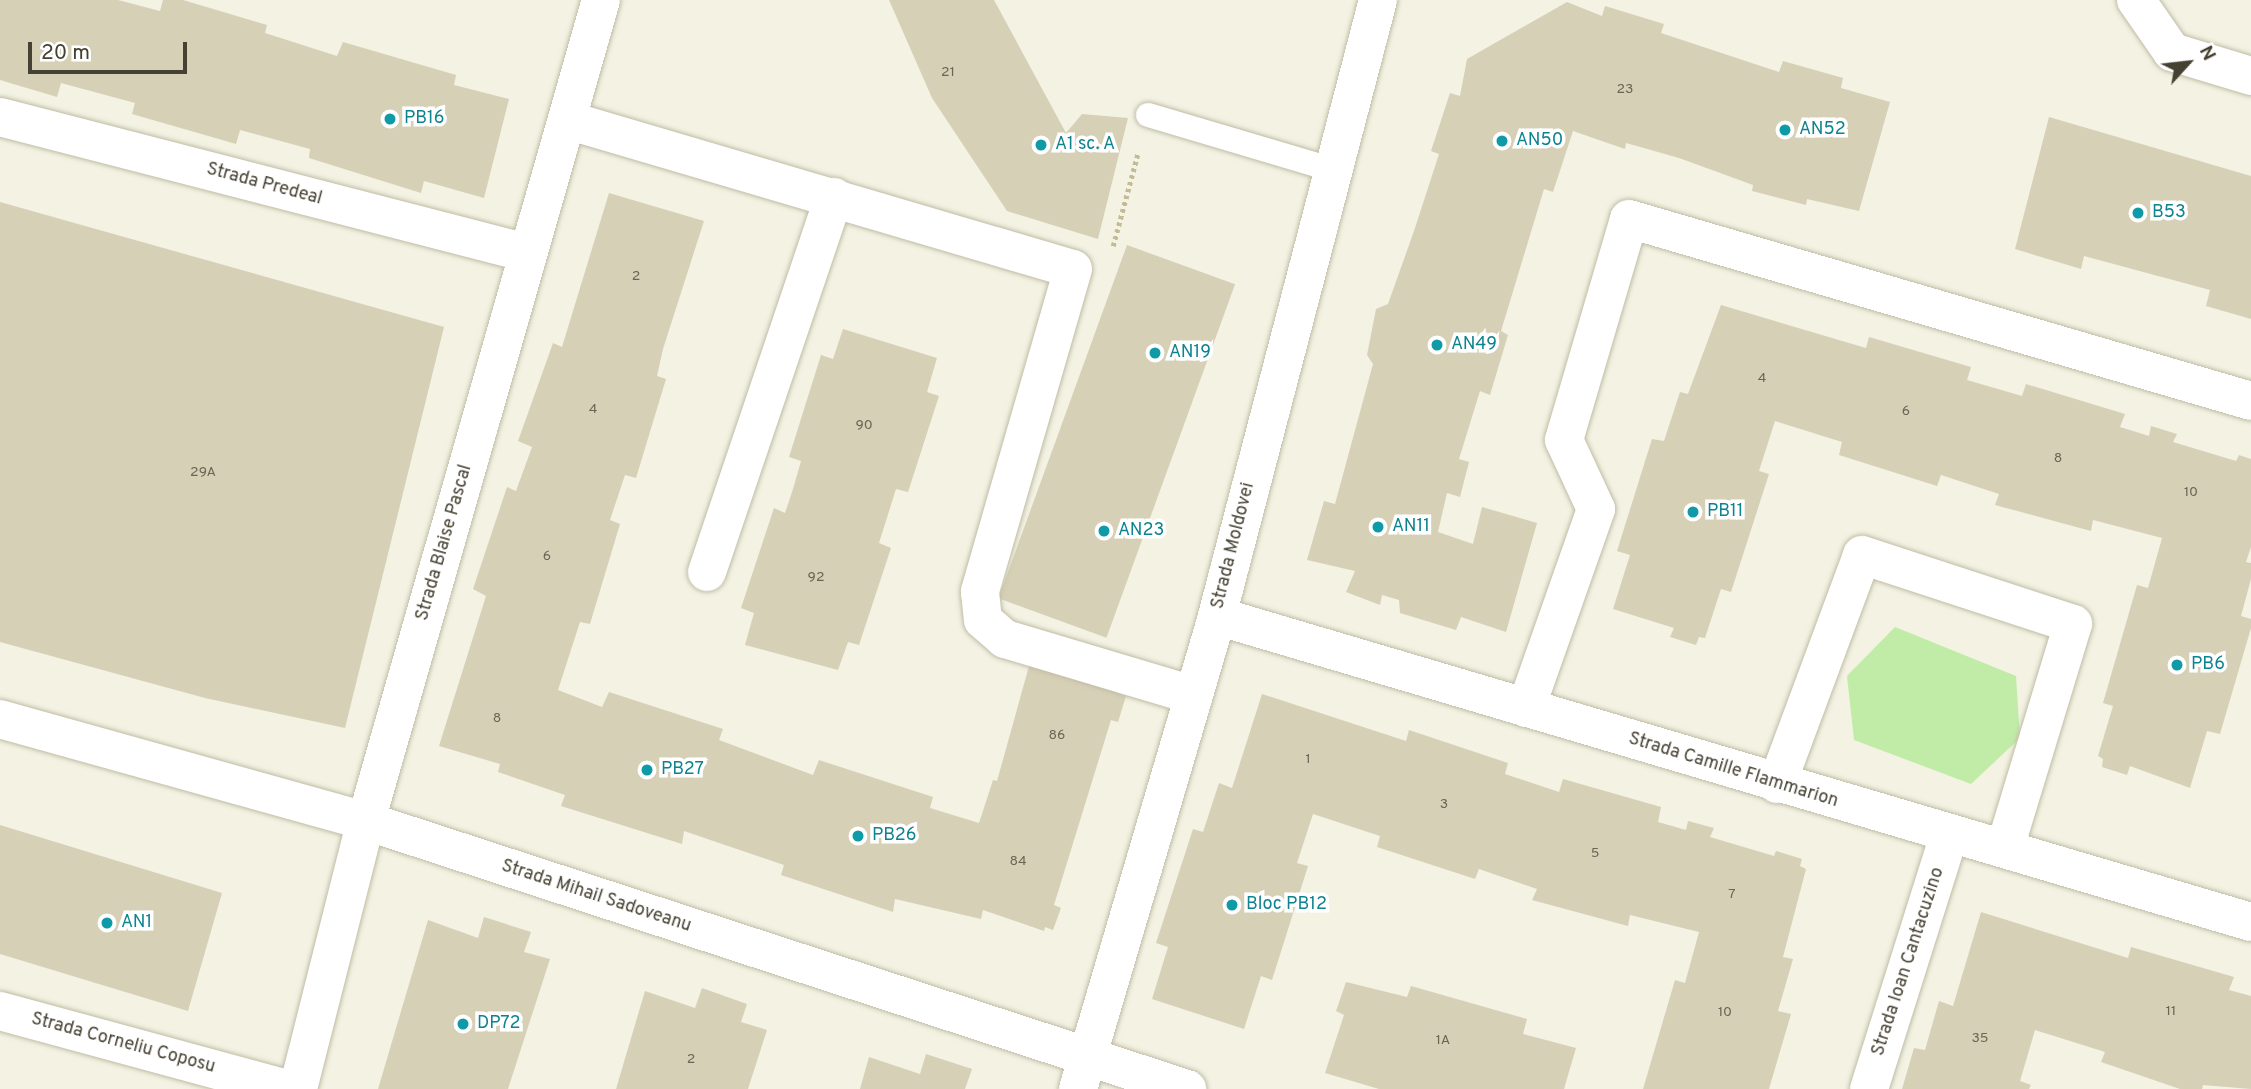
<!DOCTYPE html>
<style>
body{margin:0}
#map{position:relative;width:2251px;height:1089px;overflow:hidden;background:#f3f2e3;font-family:Overpass,sans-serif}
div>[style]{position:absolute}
.green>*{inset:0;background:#c0eca7}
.building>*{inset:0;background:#d6d0b7;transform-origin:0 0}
.path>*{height:4.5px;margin-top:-2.25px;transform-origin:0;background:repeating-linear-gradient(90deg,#c3bb95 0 3.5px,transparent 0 7px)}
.roads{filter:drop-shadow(0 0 2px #c0bca5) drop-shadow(0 0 2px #c0bca5)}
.lane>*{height:24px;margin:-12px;padding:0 12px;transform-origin:12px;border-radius:12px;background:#fff}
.street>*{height:38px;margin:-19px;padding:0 19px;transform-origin:19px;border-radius:19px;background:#fff}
.dots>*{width:19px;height:19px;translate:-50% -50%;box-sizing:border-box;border:4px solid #fff;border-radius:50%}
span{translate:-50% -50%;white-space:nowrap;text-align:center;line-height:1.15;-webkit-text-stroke:7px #fff;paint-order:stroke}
.number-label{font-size:14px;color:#6a6654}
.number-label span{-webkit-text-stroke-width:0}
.culture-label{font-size:18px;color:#0d838f}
.left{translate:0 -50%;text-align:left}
.street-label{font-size:18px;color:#464233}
.north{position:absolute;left:2153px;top:28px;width:70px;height:70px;-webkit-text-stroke:5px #fff;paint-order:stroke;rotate:63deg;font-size:19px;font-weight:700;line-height:28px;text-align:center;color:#464233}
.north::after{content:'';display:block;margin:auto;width:24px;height:32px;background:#464233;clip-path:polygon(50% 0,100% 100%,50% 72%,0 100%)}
.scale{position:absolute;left:28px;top:42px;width:159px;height:32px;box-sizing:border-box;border:4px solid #464233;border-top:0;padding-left:9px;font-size:21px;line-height:24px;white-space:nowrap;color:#464233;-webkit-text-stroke:5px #fff;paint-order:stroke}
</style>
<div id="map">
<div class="green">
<div style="clip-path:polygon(1895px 627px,2016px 676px,2020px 738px,1971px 784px,1854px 740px,1847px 676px)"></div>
</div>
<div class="building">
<div style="clip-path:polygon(0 0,118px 0,160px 11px,163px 0,183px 0,267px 25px,265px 33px,337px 56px,343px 42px,456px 75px,454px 85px,509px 99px,484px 198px,424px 181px,421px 193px,309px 158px,310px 149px,240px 130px,236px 144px,132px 114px,135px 103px,61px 83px,57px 97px,0 80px)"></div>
<div style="clip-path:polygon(889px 0,994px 0,1066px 133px,1082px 114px,1128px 118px,1098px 239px,1007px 211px,932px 98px)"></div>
<div style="clip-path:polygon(1567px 2px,1602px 16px,1605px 6px,1664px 24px,1661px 33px,1779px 72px,1783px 61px,1843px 78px,1841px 88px,1890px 102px,1859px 211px,1807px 199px,1806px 205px,1752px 191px,1753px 185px,1679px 158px,1626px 143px,1625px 149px,1573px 131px,1553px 192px,1544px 189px,1501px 331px,1508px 335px,1490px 395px,1480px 391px,1459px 459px,1469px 462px,1460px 497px,1447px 493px,1438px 532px,1473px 544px,1482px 507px,1537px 523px,1506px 632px,1461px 617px,1456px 630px,1400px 613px,1399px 600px,1382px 595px,1380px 605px,1346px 592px,1355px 571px,1307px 560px,1324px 501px,1335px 504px,1373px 364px,1367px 355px,1376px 309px,1388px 304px,1414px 231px,1439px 154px,1431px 151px,1450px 93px,1460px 96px,1467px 59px)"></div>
<div style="clip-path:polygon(2049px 117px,2251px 176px,2251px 319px,2206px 306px,2210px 290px,2084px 256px,2081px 269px,2015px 249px)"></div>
<div style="clip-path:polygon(609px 193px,704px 221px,663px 349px,657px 376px,666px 379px,636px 478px,625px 475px,610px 520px,620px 524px,590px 624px,580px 622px,558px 690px,602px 707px,609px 692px,723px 729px,719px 740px,813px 775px,819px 760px,933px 797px,930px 808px,979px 823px,993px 780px,997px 781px,1031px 659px,1118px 688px,1117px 693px,1126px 696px,1118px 722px,1111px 720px,1054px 905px,1061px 908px,1053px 930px,1045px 927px,1044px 931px,983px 910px,981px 919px,895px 899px,893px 912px,781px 875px,784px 865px,684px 831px,682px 844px,561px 806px,565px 795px,498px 772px,500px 764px,439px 746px,486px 596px,473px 589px,507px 487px,516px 491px,532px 447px,518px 441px,553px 343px,562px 347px)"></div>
<div style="clip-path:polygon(0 202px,444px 327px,345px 728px,205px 698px,0 642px)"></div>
<div style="left:1127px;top:245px;width:115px;height:376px;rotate:20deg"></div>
<div style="clip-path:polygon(1721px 305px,1866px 348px,1869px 337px,1971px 367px,1967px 380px,2022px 396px,2026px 384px,2125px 414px,2120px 427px,2149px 436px,2151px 426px,2177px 434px,2173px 442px,2236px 461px,2239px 455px,2251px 459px,2251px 547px,2246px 562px,2251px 563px,2251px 579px,2241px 616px,2251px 619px,2251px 628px,2220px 734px,2207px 731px,2190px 788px,2130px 766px,2127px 775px,2102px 767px,2103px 759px,2098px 756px,2113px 706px,2103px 703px,2137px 585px,2148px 588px,2162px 538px,2093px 520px,2091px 531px,1995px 505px,1999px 494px,1941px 475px,1937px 486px,1839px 455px,1842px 442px,1775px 421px,1759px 471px,1769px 474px,1731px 592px,1721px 589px,1705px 638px,1699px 637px,1696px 645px,1670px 637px,1674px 628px,1613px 609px,1630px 555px,1617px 551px,1652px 439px,1664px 441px,1680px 392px,1688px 394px)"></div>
<div style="clip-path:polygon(843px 329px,937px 358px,927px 392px,939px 396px,908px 492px,896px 489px,879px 543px,891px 548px,859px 645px,848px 642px,838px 670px,745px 645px,754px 613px,741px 608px,774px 508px,785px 513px,793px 489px,801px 461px,789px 457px,821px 355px,833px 359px)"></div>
<div style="clip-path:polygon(1262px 694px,1406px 741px,1409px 730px,1508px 763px,1505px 774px,1559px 792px,1563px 779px,1661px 807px,1658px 822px,1686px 830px,1688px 821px,1714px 828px,1710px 837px,1774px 856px,1776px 851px,1802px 859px,1800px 866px,1806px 869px,1783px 957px,1793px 959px,1778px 1011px,1791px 1014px,1769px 1089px,1643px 1089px,1675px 980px,1685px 983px,1699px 932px,1630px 915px,1628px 926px,1532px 900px,1537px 889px,1479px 869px,1475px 879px,1377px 847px,1380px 836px,1313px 814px,1297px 863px,1308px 866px,1272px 980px,1261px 976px,1244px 1029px,1152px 999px,1168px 947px,1156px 943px,1193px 829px,1203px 832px,1219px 783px,1232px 788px)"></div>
<div style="clip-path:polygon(0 825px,222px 893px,188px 1011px,0 954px)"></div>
<div style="clip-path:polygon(1981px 912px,2128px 958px,2131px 947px,2234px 977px,2229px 990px,2251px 996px,2251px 1089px,2203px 1085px,2202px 1089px,2180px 1089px,2101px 1062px,2105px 1052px,2035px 1030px,2020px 1081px,2031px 1085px,2029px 1089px,1902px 1089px,1914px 1048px,1925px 1050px,1939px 1001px,1953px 1006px)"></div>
<div style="clip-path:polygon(484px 917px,531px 932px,524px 952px,550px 959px,508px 1089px,378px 1089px,428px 920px,478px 938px)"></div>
<div style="clip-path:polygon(1346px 982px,1407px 997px,1411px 986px,1527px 1019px,1523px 1034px,1576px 1048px,1564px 1089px,1379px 1089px,1325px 1073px,1344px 1015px,1336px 1011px)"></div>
<div style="clip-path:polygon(702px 988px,747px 1004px,741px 1022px,767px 1030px,748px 1089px,616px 1089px,645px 991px,695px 1008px)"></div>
<div style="clip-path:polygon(926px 1054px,972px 1069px,965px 1089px,860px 1089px,869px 1057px,920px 1074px)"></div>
</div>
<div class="path">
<div style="left:1113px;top:246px;width:96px;rotate:-75deg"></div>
</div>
<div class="roads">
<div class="lane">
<div style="left:1148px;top:115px;width:190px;rotate:16.5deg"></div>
</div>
<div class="street">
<div style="left:2136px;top:0;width:63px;rotate:55.3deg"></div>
<div style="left:2172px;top:52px;width:83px;rotate:16.9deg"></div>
<div style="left:0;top:117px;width:544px;rotate:14.47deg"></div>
<div style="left:567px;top:120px;width:527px;rotate:16.41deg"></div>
<div style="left:1073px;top:269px;width:336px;rotate:106.1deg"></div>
<div style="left:980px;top:592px;width:28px;rotate:84deg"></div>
<div style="left:983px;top:620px;width:29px;rotate:41deg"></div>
<div style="left:1005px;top:639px;width:196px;rotate:16.6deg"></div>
<div style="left:707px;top:572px;width:396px;rotate:-71.3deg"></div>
<div style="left:1217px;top:616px;width:1078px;rotate:16.49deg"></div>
<div style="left:1526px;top:708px;width:211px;rotate:-70.6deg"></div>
<div style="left:1596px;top:509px;width:76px;rotate:-114.9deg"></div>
<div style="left:1564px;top:440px;width:230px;rotate:-73.6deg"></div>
<div style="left:1629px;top:219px;width:648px;rotate:16.31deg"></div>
<div style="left:0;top:719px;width:380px;rotate:15.6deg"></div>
<div style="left:366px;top:821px;width:864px;rotate:18.08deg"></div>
<div style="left:1777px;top:784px;width:244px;rotate:-69.6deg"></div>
<div style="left:1862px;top:555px;width:222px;rotate:18.1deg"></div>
<div style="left:2073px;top:624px;width:234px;rotate:106.9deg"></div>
<div style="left:0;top:1011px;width:297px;rotate:15.2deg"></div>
<div style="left:298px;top:1089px;width:276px;rotate:-75.8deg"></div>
<div style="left:366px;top:821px;width:854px;rotate:-74.03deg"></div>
<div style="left:1078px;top:1089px;width:493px;rotate:-73.6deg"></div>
<div style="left:1217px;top:616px;width:637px;rotate:-75.35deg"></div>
<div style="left:1869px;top:1089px;width:266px;rotate:-72.5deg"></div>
</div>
</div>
<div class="dots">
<div style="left:390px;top:119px;background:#0f9aa8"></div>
<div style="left:1785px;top:130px;background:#0f9aa8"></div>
<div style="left:1502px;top:141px;background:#0f9aa8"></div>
<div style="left:1041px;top:145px;background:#0f9aa8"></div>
<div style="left:2138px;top:213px;background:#0f9aa8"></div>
<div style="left:1437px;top:345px;background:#0f9aa8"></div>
<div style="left:1155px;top:353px;background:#0f9aa8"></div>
<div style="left:1693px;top:512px;background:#0f9aa8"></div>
<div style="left:1378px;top:527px;background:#0f9aa8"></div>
<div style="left:1104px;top:531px;background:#0f9aa8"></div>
<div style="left:2177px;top:665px;background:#0f9aa8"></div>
<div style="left:647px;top:770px;background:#0f9aa8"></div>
<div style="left:858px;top:836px;background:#0f9aa8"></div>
<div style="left:1232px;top:905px;background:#0f9aa8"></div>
<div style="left:107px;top:923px;background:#0f9aa8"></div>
<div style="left:463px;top:1024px;background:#0f9aa8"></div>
</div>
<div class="number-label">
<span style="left:948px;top:73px">21</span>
<span style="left:1625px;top:90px">23</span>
<span style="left:636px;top:277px">2</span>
<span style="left:1762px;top:379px">4</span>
<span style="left:593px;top:410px">4</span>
<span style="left:1906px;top:412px">6</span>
<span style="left:864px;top:426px">90</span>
<span style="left:2058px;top:459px">8</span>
<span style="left:203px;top:473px">29A</span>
<span style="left:2191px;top:493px">10</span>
<span style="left:547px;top:557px">6</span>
<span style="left:816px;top:578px">92</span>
<span style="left:497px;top:719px">8</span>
<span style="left:1057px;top:736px">86</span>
<span style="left:1308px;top:760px">1</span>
<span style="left:1444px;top:805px">3</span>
<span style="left:1595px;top:854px">5</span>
<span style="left:1018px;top:862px">84</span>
<span style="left:1732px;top:895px">7</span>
<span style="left:2171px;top:1012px">11</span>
<span style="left:1725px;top:1013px">10</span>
<span style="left:1980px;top:1039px">35</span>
<span style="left:1443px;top:1041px">1A</span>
<span style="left:691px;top:1060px">2</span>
</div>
<div class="culture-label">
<span class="left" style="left:404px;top:119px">PB16</span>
<span class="left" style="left:1799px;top:130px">AN52</span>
<span class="left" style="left:1516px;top:141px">AN50</span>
<span class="left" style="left:1055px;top:145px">A1 sc. A</span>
<span class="left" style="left:2152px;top:213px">B53</span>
<span class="left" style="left:1451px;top:345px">AN49</span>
<span class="left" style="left:1169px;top:353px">AN19</span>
<span class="left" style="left:1707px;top:512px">PB11</span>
<span class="left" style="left:1392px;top:527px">AN11</span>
<span class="left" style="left:1118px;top:531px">AN23</span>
<span class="left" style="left:2191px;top:665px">PB6</span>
<span class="left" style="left:661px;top:770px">PB27</span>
<span class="left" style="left:872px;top:836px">PB26</span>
<span class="left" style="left:1246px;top:905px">Bloc PB12</span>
<span class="left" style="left:121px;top:923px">AN1</span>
<span class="left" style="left:477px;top:1024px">DP72</span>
</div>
<div class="street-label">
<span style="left:264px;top:185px;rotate:15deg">Strada Predeal</span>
<span style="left:445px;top:543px;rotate:-74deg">Strada Blaise Pascal</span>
<span style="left:1234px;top:546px;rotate:-76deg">Strada Moldovei</span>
<span style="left:1733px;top:771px;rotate:17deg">Strada Camille Flammarion</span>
<span style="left:596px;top:897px;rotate:18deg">Strada Mihail Sadoveanu</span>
<span style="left:1909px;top:962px;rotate:-72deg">Strada Ioan Cantacuzino</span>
<span style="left:123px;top:1044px;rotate:15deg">Strada Corneliu Coposu</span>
</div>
<div class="north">N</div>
<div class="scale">20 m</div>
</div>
